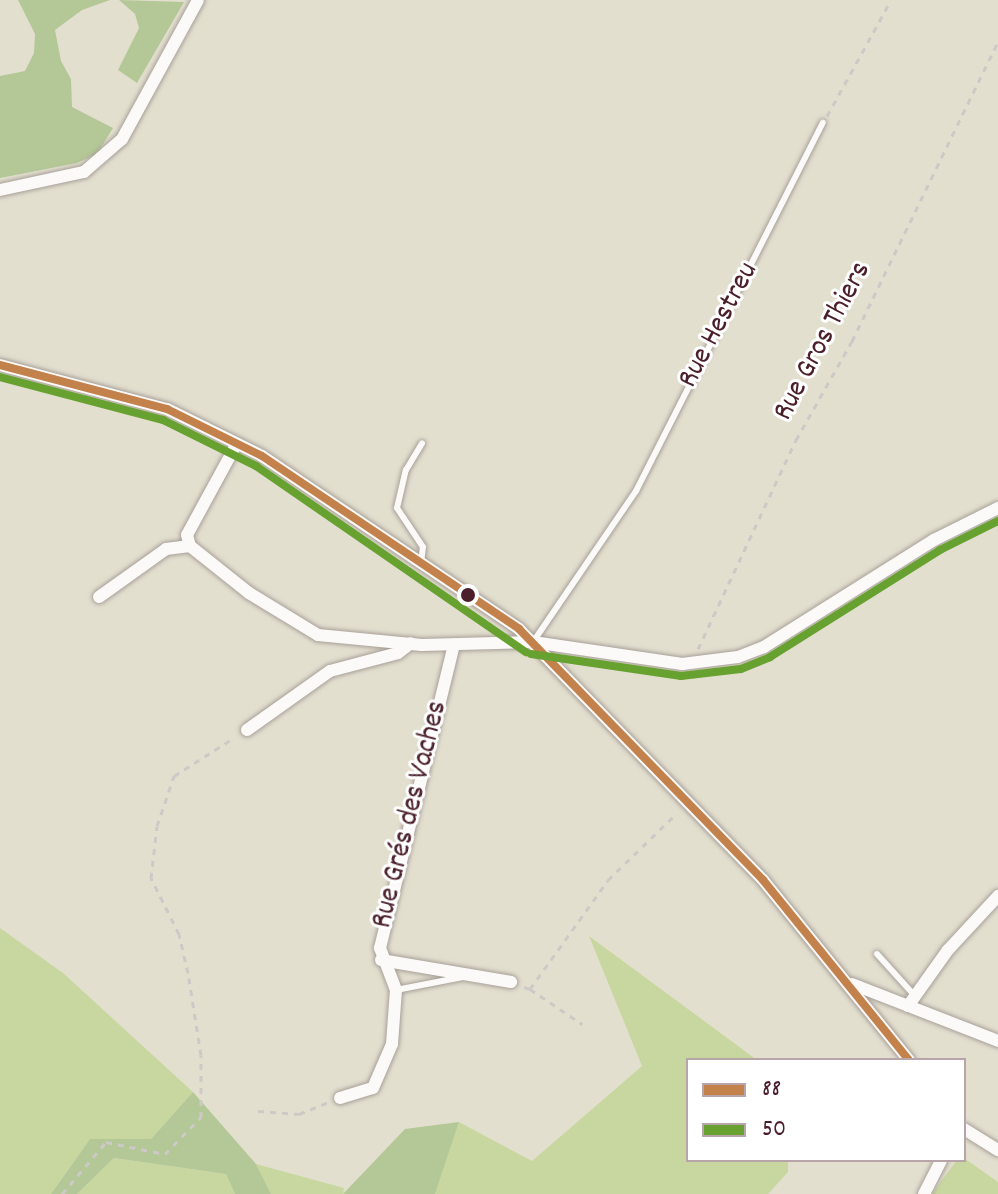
<!DOCTYPE html>
<meta charset="utf-8">
<style>
body{margin:0}
#map{position:relative;width:998px;height:1194px;overflow:hidden;background:#e3dfcf;font-family:Dekko,sans-serif}
div>[style]{position:absolute}
.green>*{inset:0;background:#c8d79f}
.forest>*{inset:0;background:#b4c796}
.path>*{height:3px;margin-top:-1.5px;transform-origin:0;background:repeating-linear-gradient(90deg,#cdc9c6 0 6px,transparent 0 12px)}
.roads{filter:drop-shadow(0 0 2px #a8a099) drop-shadow(0 0 2px #a8a099)}
.lane>*{height:6px;margin:-3px;padding:0 3px;transform-origin:3px;border-radius:3px;background:#fbfaf8}
.street>*{height:12px;margin:-6px;padding:0 6px;transform-origin:6px;border-radius:6px;background:#fbfaf8}
.bus-1>*{height:8px;margin:-4px;padding:0 4px;transform-origin:4px;border-radius:4px;background:#c3814b}
.bus-2>*{height:8px;margin:-4px;padding:0 4px;transform-origin:4px;border-radius:4px;background:#67a12f}
.dots>*{width:22px;height:22px;translate:-50% -50%;box-sizing:border-box;border:4px solid #fff;border-radius:50%}
span{translate:-50% -50%;white-space:nowrap;text-align:center;line-height:1.15;-webkit-text-stroke:6px #fff;paint-order:stroke}
.street-label{font-size:30px;color:#4a1f2b}
.legend{position:absolute;left:686px;top:1058px;width:280px;height:104px;box-sizing:border-box;background:#fff;border:2px solid #b7a5aa;margin:0;padding:10px 14px;list-style:none;font-size:24px;color:#4a1f2b}
.legend li{display:flex;align-items:center;gap:16px;height:40px}
.legend b{width:40px;border:2px solid #b7a5aa}
</style>
<div id="map">
<div class="green">
<div style="clip-path:polygon(0 928px,63px 973px,193px 1092px,151px 1139px,90px 1139px,51px 1194px,0 1194px)"></div>
<div style="clip-path:polygon(589px 936px,757px 1060px,688px 1060px,688px 1160px,788px 1160px,788px 1172px,768px 1194px,435px 1194px,459px 1122px,532px 1161px,642px 1066px)"></div>
<div style="clip-path:polygon(114px 1158px,226px 1174px,235px 1194px,77px 1194px)"></div>
<div style="clip-path:polygon(964px 1158px,998px 1182px,998px 1194px,932px 1194px,957px 1160px)"></div>
<div style="clip-path:polygon(256px 1164px,344px 1188px,343px 1194px,271px 1194px)"></div>
</div>
<div class="forest">
<div style="clip-path:polygon(18px 0,110px 0,82px 10px,55px 30px,61px 61px,71px 79px,72px 107px,113px 128px,97px 154px,77px 163px,0 178px,0 76px,25px 71px,34px 53px,35px 34px)"></div>
<div style="clip-path:polygon(119px 0,184px 2px,137px 83px,118px 70px,139px 28px,135px 14px)"></div>
<div style="clip-path:polygon(193px 1092px,256px 1164px,271px 1194px,235px 1194px,226px 1174px,114px 1158px,77px 1194px,51px 1194px,90px 1139px,151px 1139px)"></div>
<div style="clip-path:polygon(459px 1122px,435px 1194px,343px 1194px,405px 1129px)"></div>
</div>
<div class="path">
<div style="left:827px;top:116px;width:132px;rotate:-61.1deg"></div>
<div style="left:698px;top:649px;width:231px;rotate:-64.9deg"></div>
<div style="left:796px;top:440px;width:114px;rotate:-60.5deg"></div>
<div style="left:852px;top:341px;width:334px;rotate:-64deg"></div>
<div style="left:524px;top:987px;width:6px;rotate:18deg"></div>
<div style="left:530px;top:989px;width:134px;rotate:-54.4deg"></div>
<div style="left:608px;top:880px;width:96px;rotate:-44.2deg"></div>
<div style="left:530px;top:989px;width:63px;rotate:33.9deg"></div>
<div style="left:258px;top:1111px;width:41px;rotate:4.2deg"></div>
<div style="left:299px;top:1114px;width:31px;rotate:-22deg"></div>
<div style="left:62px;top:1194px;width:68px;rotate:-49.8deg"></div>
<div style="left:106px;top:1142px;width:60px;rotate:11.5deg"></div>
<div style="left:165px;top:1154px;width:52px;rotate:-45.8deg"></div>
<div style="left:201px;top:1117px;width:62px;rotate:-90deg"></div>
<div style="left:201px;top:1055px;width:83px;rotate:-99deg"></div>
<div style="left:188px;top:973px;width:40px;rotate:-103deg"></div>
<div style="left:179px;top:934px;width:63px;rotate:-116.6deg"></div>
<div style="left:151px;top:878px;width:52px;rotate:-83.4deg"></div>
<div style="left:157px;top:826px;width:53px;rotate:-71.2deg"></div>
<div style="left:174px;top:776px;width:72px;rotate:-32.6deg"></div>
</div>
<div class="roads">
<div class="lane">
<div style="left:421px;top:563px;width:16px;rotate:-83deg"></div>
<div style="left:423px;top:547px;width:47px;rotate:-123.7deg"></div>
<div style="left:397px;top:508px;width:39px;rotate:-77deg"></div>
<div style="left:406px;top:470px;width:31px;rotate:-59deg"></div>
<div style="left:533px;top:642px;width:183px;rotate:-55.7deg"></div>
<div style="left:636px;top:491px;width:413px;rotate:-63.1deg"></div>
<div style="left:877px;top:954px;width:57px;rotate:47.9deg"></div>
<div style="left:396px;top:990px;width:68px;rotate:-11deg"></div>
</div>
<div class="street">
<div style="left:0;top:190px;width:86px;rotate:-12.1deg"></div>
<div style="left:84px;top:172px;width:50px;rotate:-41deg"></div>
<div style="left:122px;top:139px;width:158px;rotate:-61.3deg"></div>
<div style="left:0;top:365px;width:173px;rotate:14.8deg"></div>
<div style="left:167px;top:409px;width:106px;rotate:26.3deg"></div>
<div style="left:262px;top:456px;width:310px;rotate:33.9deg"></div>
<div style="left:519px;top:629px;width:350px;rotate:45.8deg"></div>
<div style="left:763px;top:880px;width:232px;rotate:51deg"></div>
<div style="left:236px;top:445px;width:102px;rotate:118.6deg"></div>
<div style="left:187px;top:535px;width:11px;rotate:75deg"></div>
<div style="left:190px;top:546px;width:75px;rotate:38.5deg"></div>
<div style="left:249px;top:593px;width:81px;rotate:31.3deg"></div>
<div style="left:318px;top:635px;width:104px;rotate:5.5deg"></div>
<div style="left:422px;top:645px;width:111px;rotate:-1.5deg"></div>
<div style="left:533px;top:642px;width:151px;rotate:8.4deg"></div>
<div style="left:682px;top:664px;width:56px;rotate:-7.1deg"></div>
<div style="left:738px;top:657px;width:28px;rotate:-21deg"></div>
<div style="left:764px;top:647px;width:201px;rotate:-32.2deg"></div>
<div style="left:934px;top:540px;width:72px;rotate:-26.6deg"></div>
<div style="left:99px;top:597px;width:82px;rotate:-35.6deg"></div>
<div style="left:166px;top:549px;width:24px;rotate:-7deg"></div>
<div style="left:247px;top:730px;width:102px;rotate:-35.4deg"></div>
<div style="left:330px;top:671px;width:70px;rotate:-14.8deg"></div>
<div style="left:398px;top:653px;width:16px;rotate:-38deg"></div>
<div style="left:381px;top:960px;width:132px;rotate:9.6deg"></div>
<div style="left:852px;top:984px;width:157px;rotate:21.3deg"></div>
<div style="left:908px;top:1006px;width:69px;rotate:-54.5deg"></div>
<div style="left:948px;top:950px;width:74px;rotate:-47.2deg"></div>
<div style="left:340px;top:1098px;width:34px;rotate:-17deg"></div>
<div style="left:373px;top:1088px;width:48px;rotate:-66.6deg"></div>
<div style="left:392px;top:1044px;width:54px;rotate:-85.8deg"></div>
<div style="left:396px;top:990px;width:45px;rotate:-110.9deg"></div>
<div style="left:380px;top:948px;width:312px;rotate:-76.3deg"></div>
<div style="left:964px;top:1129px;width:40px;rotate:32deg"></div>
<div style="left:924px;top:1194px;width:38px;rotate:-63deg"></div>
</div>
</div>
<div class="bus-1">
<div style="left:0;top:365px;width:173px;rotate:14.8deg"></div>
<div style="left:167px;top:409px;width:106px;rotate:26.3deg"></div>
<div style="left:262px;top:456px;width:310px;rotate:33.9deg"></div>
<div style="left:519px;top:629px;width:350px;rotate:45.8deg"></div>
<div style="left:763px;top:880px;width:232px;rotate:51deg"></div>
</div>
<div class="bus-2">
<div style="left:0;top:377px;width:169px;rotate:14.8deg"></div>
<div style="left:163px;top:420px;width:104px;rotate:26.3deg"></div>
<div style="left:256px;top:466px;width:328px;rotate:34.6deg"></div>
<div style="left:531px;top:654px;width:152px;rotate:8.3deg"></div>
<div style="left:681px;top:676px;width:60px;rotate:-6.7deg"></div>
<div style="left:741px;top:669px;width:31px;rotate:-22deg"></div>
<div style="left:770px;top:657px;width:201px;rotate:-32.2deg"></div>
<div style="left:940px;top:550px;width:65px;rotate:-26.6deg"></div>
</div>
<div class="dots">
<div style="left:468px;top:595px;background:#4a1f2b"></div>
</div>
<div class="street-label">
<span style="left:720px;top:326px;rotate:-62deg">Rue Hestreu</span>
<span style="left:824px;top:342px;rotate:-62deg">Rue Gros Thiers</span>
<span style="left:412px;top:815px;rotate:-76deg">Rue Grés des Vaches</span>
</div>
<ul class="legend">
<li><b style="height:10px;background:#c3814b"></b>88</li>
<li><b style="height:10px;background:#67a12f"></b>50</li>
</ul>
</div>
